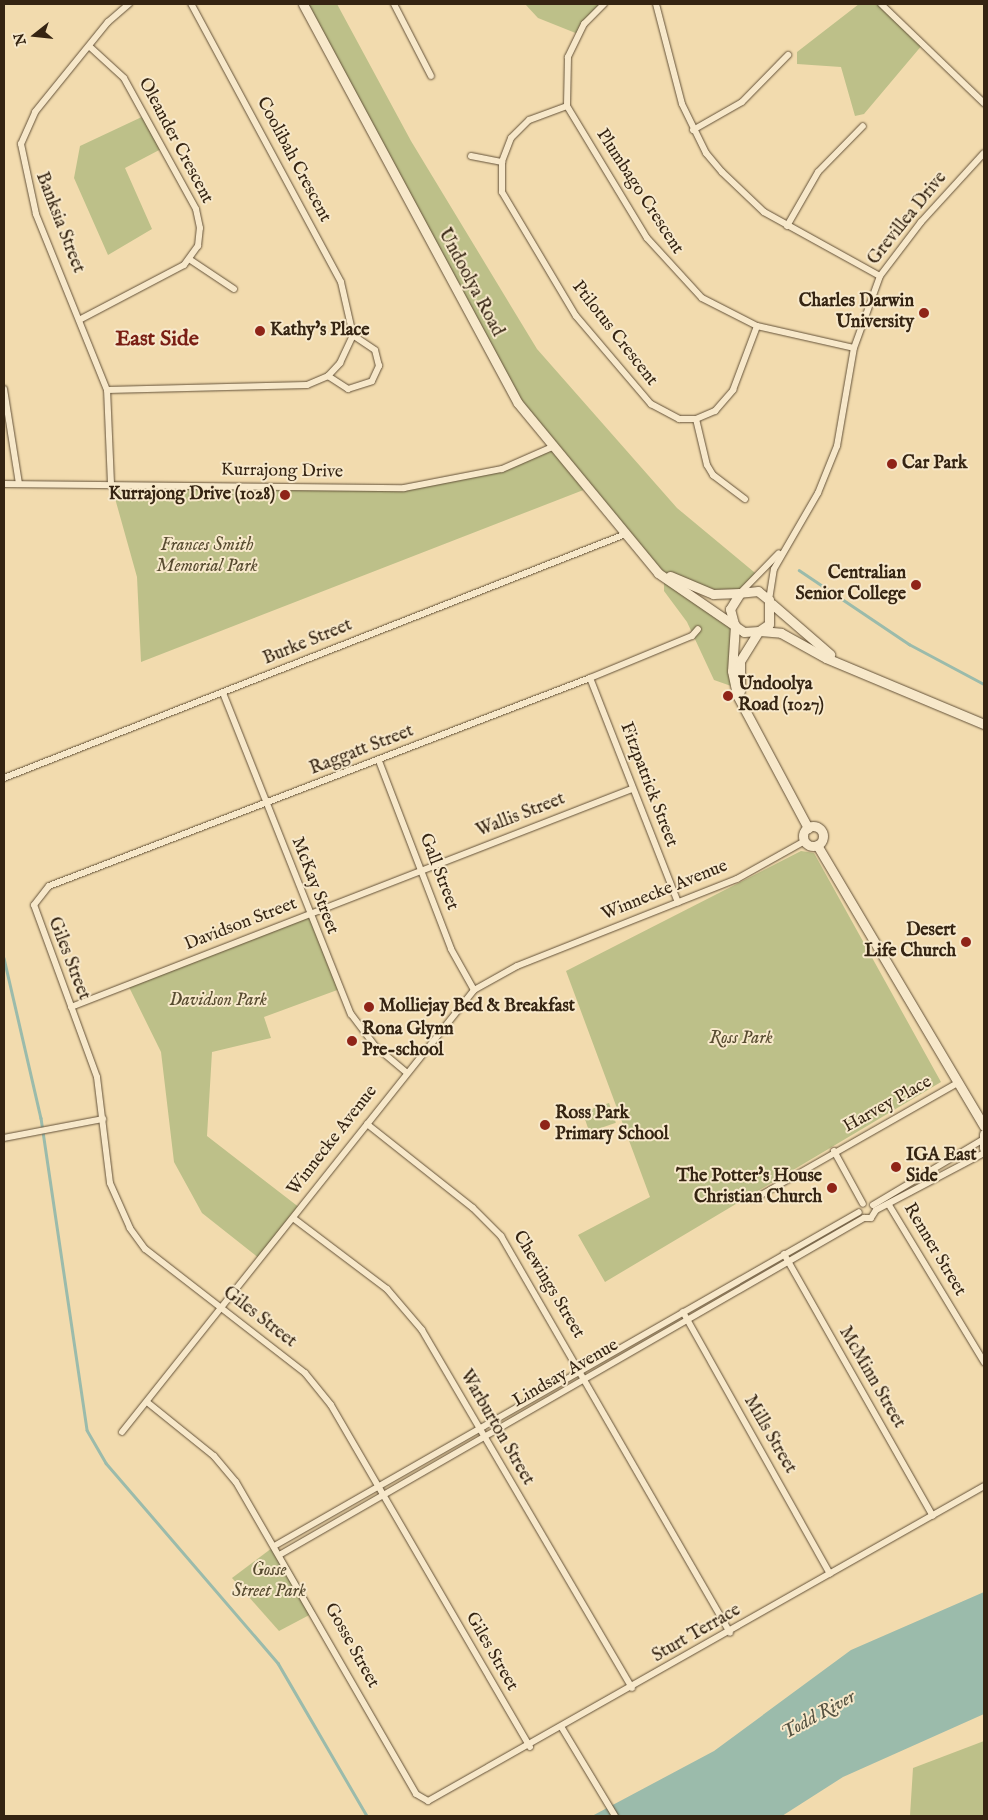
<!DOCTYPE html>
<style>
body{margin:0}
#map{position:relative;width:988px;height:1820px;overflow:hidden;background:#f2dbae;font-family:"IM FELL English",serif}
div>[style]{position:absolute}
.green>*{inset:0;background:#bdc089;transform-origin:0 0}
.water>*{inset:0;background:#9bbbab}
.stream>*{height:2.5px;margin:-1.25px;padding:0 1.25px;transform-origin:1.25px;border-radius:1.25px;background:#9bbbab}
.roads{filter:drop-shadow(0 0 1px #645239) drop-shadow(0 0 1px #645239)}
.street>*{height:6px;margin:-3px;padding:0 3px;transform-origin:3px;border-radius:3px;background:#f7e8ca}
.secondary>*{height:9px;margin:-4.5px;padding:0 4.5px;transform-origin:4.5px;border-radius:4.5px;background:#f7e8ca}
.secondary>.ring{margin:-4.5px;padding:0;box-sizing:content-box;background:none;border:9px solid #f7e8ca;border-radius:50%}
.dots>*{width:14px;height:14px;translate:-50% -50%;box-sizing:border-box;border:2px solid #f7e8ca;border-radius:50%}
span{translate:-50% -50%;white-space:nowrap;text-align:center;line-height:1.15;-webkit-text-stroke:4px #f7e8ca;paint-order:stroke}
.street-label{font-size:18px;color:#352412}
.poi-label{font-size:18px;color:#352412;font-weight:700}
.right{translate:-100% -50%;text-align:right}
.left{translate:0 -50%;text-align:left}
.park-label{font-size:18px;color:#574b30;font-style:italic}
.water-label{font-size:19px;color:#545140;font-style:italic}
.district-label{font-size:22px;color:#7a1f14;font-weight:700}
.frame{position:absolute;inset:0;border:5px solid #352412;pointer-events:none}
.north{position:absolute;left:10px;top:10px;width:50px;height:50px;-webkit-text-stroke:4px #f7e8ca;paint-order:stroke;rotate:254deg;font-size:14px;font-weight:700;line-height:20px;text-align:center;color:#352412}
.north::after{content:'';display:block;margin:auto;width:18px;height:22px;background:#352412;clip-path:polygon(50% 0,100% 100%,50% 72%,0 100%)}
</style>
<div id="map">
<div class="green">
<div style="clip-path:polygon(303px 4px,337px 4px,411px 141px,537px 349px,677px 508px,760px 577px,747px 590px,707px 594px,663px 572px,641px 555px,586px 489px,141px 662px,137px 577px,111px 484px,404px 488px,502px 469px,552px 447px,532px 422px)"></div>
<div style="clip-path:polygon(525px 4px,604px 4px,578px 34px,538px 18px)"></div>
<div style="clip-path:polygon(859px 4px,881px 4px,923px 44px,864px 114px,855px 116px,841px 67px,797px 64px,797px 52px)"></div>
<div style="clip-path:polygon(146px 115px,163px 148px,125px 168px,152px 229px,108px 255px,74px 178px,80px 146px)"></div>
<div style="clip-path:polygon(664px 580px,732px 621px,734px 687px,714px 680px,687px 622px,664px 591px)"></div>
<div style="clip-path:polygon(801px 851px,814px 853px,941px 1082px,605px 1282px,578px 1235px,650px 1197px,566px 971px)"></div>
<div style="clip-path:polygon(309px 914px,340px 989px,264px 1017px,271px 1038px,212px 1052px,207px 1136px,300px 1208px,260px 1259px,202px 1213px,174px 1162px,161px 1052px,128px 985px)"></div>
<div style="left:609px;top:1103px;width:21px;height:28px;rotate:71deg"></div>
<div style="clip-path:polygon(276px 1545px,315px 1612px,279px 1631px,232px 1578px)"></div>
<div style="clip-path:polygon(984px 1741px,984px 1816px,910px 1816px,913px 1768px)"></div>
</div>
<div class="water">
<div style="clip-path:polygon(984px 1592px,984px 1714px,843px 1777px,782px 1816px,592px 1816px,714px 1751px,851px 1650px)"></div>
</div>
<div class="stream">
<div style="left:799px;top:570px;width:133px;rotate:33.9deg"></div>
<div style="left:909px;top:644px;width:85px;rotate:28.1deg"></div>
<div style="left:4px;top:958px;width:164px;rotate:77deg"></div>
<div style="left:41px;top:1118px;width:315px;rotate:81.6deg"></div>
<div style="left:87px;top:1430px;width:38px;rotate:60deg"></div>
<div style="left:106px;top:1463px;width:264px;rotate:49.3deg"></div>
<div style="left:278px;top:1663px;width:177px;rotate:59.8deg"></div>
</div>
<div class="roads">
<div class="street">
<div style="left:394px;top:4px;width:81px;rotate:62.8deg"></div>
<div style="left:604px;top:4px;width:28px;rotate:135deg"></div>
<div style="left:584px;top:24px;width:37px;rotate:116deg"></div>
<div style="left:568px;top:57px;width:49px;rotate:91.2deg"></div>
<div style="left:567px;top:106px;width:154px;rotate:58.8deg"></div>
<div style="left:647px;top:238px;width:81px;rotate:47.5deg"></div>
<div style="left:702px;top:298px;width:62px;rotate:27deg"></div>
<div style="left:757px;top:326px;width:99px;rotate:12.8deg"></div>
<div style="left:656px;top:4px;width:103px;rotate:75.4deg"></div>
<div style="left:682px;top:104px;width:55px;rotate:63.9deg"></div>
<div style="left:706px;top:153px;width:25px;rotate:50deg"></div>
<div style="left:722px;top:172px;width:58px;rotate:43.6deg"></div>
<div style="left:764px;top:212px;width:132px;rotate:28.9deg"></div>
<div style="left:881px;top:4px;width:143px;rotate:43.9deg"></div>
<div style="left:567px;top:106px;width:40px;rotate:159.8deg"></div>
<div style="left:529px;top:120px;width:25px;rotate:135deg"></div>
<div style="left:511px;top:138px;width:26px;rotate:111deg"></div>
<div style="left:502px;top:162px;width:30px;rotate:90deg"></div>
<div style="left:502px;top:192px;width:144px;rotate:59.2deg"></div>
<div style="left:576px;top:316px;width:116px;rotate:49.6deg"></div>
<div style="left:651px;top:404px;width:32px;rotate:28deg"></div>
<div style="left:679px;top:419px;width:17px"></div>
<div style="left:696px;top:419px;width:21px;rotate:-23deg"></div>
<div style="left:715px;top:411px;width:28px;rotate:-49deg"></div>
<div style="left:733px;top:390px;width:68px;rotate:-69.4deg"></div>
<div style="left:693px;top:130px;width:56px;rotate:-29.7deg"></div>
<div style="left:742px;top:102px;width:66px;rotate:-45.6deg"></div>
<div style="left:471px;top:156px;width:32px;rotate:11deg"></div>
<div style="left:787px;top:226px;width:62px;rotate:-60.1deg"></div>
<div style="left:818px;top:172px;width:64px;rotate:-45.6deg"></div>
<div style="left:189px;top:259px;width:54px;rotate:33.7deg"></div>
<div style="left:81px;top:319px;width:116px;rotate:-27.7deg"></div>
<div style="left:184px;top:265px;width:24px;rotate:-54deg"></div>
<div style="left:198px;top:246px;width:18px;rotate:-84deg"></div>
<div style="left:200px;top:228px;width:19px;rotate:-102deg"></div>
<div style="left:196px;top:209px;width:149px;rotate:-118.8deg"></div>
<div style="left:124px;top:78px;width:47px;rotate:-137.6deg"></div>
<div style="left:328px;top:376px;width:24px;rotate:33deg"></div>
<div style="left:348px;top:389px;width:25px;rotate:-18deg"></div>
<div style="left:372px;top:381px;width:17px;rotate:-65deg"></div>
<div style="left:379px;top:366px;width:16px;rotate:-104deg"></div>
<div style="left:375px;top:350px;width:27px;rotate:-146deg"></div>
<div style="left:4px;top:389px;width:96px;rotate:81deg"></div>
<div style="left:107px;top:390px;width:200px;rotate:-1.4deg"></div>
<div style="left:307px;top:385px;width:23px;rotate:-23deg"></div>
<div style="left:328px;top:376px;width:18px;rotate:-47deg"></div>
<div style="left:340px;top:363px;width:31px;rotate:-65deg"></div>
<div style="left:353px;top:335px;width:54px;rotate:-102.8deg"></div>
<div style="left:341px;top:282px;width:316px;rotate:-118.3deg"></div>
<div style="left:696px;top:419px;width:47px;rotate:76.6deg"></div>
<div style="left:707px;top:465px;width:12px;rotate:59deg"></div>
<div style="left:713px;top:475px;width:40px;rotate:37deg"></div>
<div style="left:4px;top:484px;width:400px;rotate:0.6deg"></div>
<div style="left:404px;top:488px;width:100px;rotate:-11deg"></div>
<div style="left:502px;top:469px;width:55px;rotate:-23.7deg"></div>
<div style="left:111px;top:484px;width:94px;rotate:-92.4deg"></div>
<div style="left:107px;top:390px;width:190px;rotate:-112deg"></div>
<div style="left:36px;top:214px;width:72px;rotate:-102.1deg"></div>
<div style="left:21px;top:144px;width:35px;rotate:-66deg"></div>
<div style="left:35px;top:112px;width:116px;rotate:-51deg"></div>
<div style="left:108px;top:22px;width:28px;rotate:-41deg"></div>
<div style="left:741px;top:592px;width:54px;rotate:-45.7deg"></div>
<div style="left:769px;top:600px;width:31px;rotate:-81deg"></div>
<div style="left:774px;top:569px;width:88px;rotate:-59.9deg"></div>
<div style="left:818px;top:493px;width:51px;rotate:-68deg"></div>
<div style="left:837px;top:446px;width:99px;rotate:-80.2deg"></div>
<div style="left:854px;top:348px;width:77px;rotate:-70.1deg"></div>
<div style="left:880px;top:276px;width:68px;rotate:-52.8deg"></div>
<div style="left:921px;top:222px;width:93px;rotate:-47.6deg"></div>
<div style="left:590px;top:678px;width:241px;rotate:68.6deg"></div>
<div style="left:223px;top:693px;width:346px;rotate:68.3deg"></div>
<div style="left:351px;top:1014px;width:40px;rotate:53deg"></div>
<div style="left:375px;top:1046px;width:40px;rotate:40deg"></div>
<div style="left:379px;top:761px;width:201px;rotate:69deg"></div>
<div style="left:451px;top:949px;width:47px;rotate:60.7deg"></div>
<div style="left:4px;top:778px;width:665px;rotate:-21.43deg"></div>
<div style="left:71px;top:1007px;width:602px;rotate:-21.24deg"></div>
<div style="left:367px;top:1124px;width:135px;rotate:38.4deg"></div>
<div style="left:473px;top:1208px;width:40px;rotate:45deg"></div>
<div style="left:501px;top:1236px;width:458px;rotate:60deg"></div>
<div style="left:4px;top:1138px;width:101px;rotate:-10.9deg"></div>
<div style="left:834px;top:1151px;width:60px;rotate:61.3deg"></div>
<div style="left:754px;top:1199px;width:232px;rotate:-29.7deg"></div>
<div style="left:873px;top:1205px;width:127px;rotate:-30.8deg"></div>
<div style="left:889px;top:1205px;width:184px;rotate:58.8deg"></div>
<div style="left:876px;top:1210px;width:122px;rotate:-27.8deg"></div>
<div style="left:293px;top:1218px;width:118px;rotate:37.1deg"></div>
<div style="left:387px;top:1289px;width:54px;rotate:49.5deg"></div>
<div style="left:422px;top:1330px;width:415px;rotate:59.6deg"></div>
<div style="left:864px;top:1218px;width:7px"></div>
<div style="left:871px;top:1218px;width:9px;rotate:-58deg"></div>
<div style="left:784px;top:1254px;width:301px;rotate:60.4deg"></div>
<div style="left:683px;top:1312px;width:300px;rotate:60.7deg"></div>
<div style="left:147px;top:1402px;width:86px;rotate:38.9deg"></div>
<div style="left:214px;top:1456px;width:34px;rotate:50deg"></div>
<div style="left:236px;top:1482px;width:360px;rotate:60deg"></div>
<div style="left:416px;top:1794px;width:14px;rotate:30deg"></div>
<div style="left:428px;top:1801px;width:639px;rotate:-29.53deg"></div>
<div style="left:122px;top:1432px;width:565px;rotate:-51.47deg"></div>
<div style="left:474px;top:990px;width:49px;rotate:-29.2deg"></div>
<div style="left:517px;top:966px;width:237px;rotate:-21.6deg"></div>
<div style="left:737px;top:879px;width:78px;rotate:-29.2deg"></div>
<div style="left:276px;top:1545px;width:671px;rotate:-29.73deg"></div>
<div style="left:281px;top:1554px;width:673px;rotate:-29.96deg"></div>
<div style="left:562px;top:1728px;width:103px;rotate:58.9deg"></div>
<div style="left:530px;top:1747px;width:396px;rotate:-120.2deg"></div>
<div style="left:331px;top:1405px;width:41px;rotate:-129.1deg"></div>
<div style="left:305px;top:1373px;width:202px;rotate:-142.2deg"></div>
<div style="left:145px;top:1249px;width:26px;rotate:-126deg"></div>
<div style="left:130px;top:1228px;width:49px;rotate:-114deg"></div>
<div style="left:110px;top:1183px;width:107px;rotate:-97deg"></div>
<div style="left:97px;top:1077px;width:183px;rotate:-110.1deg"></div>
<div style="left:34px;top:905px;width:24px;rotate:-52deg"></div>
<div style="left:49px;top:886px;width:580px;rotate:-21.03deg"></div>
<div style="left:590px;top:678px;width:110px;rotate:-22.4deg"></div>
<div style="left:692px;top:636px;width:9px;rotate:-49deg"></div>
</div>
<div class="secondary">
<div style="left:303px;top:4px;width:453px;rotate:61.7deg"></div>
<div style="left:518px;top:403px;width:220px;rotate:50.5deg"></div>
<div style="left:658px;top:573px;width:104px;rotate:34.5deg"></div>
<div style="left:744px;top:632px;width:15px;rotate:-4deg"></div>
<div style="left:759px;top:631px;width:12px;rotate:-35deg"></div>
<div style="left:769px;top:624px;width:24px;rotate:-90deg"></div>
<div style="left:769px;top:600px;width:14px;rotate:-141deg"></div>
<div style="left:758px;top:591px;width:18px;rotate:174deg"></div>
<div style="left:740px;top:593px;width:19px;rotate:122deg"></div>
<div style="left:730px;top:609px;width:16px;rotate:75deg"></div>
<div style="left:670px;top:576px;width:47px;rotate:22.7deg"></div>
<div style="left:713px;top:594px;width:27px;rotate:-2deg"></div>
<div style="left:772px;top:604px;width:77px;rotate:40.8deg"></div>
<div style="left:735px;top:625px;width:46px;rotate:93.7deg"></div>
<div style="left:732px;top:671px;width:25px;rotate:78deg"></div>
<div style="left:737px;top:695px;width:151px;rotate:61.9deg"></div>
<div style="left:760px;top:631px;width:21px;rotate:5deg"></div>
<div style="left:781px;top:633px;width:51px;rotate:29.1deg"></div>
<div style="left:826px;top:658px;width:171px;rotate:22.7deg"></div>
<div style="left:740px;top:691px;width:30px;rotate:-90deg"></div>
<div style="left:740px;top:661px;width:34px;rotate:-58deg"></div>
<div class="ring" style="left:803px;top:826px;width:11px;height:11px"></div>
<div style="left:817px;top:845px;width:327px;rotate:59.3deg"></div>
<div style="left:984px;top:1134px;width:14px;rotate:90deg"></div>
</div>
</div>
<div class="dots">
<div style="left:924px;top:313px;background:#8f2418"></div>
<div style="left:260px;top:331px;background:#8f2418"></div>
<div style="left:892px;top:464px;background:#8f2418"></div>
<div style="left:285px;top:495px;background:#8f2418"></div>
<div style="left:916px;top:585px;background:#8f2418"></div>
<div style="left:728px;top:696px;background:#8f2418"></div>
<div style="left:966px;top:942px;background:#8f2418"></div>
<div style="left:369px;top:1007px;background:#8f2418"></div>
<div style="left:352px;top:1041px;background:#8f2418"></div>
<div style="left:545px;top:1125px;background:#8f2418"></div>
<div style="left:896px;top:1167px;background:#8f2418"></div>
<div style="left:832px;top:1188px;background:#8f2418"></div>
</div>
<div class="street-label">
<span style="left:175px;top:141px;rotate:62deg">Oleander Crescent</span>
<span style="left:293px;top:160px;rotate:62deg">Coolibah Crescent</span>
<span style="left:639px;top:192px;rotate:57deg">Plumbago Crescent</span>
<span style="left:908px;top:219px;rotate:-51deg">Grevillea Drive</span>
<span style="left:59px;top:223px;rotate:69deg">Banksia Street</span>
<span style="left:470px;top:283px;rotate:62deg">Undoolya Road</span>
<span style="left:614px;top:334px;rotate:52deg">Ptilotus Crescent</span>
<span style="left:282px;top:472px;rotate:1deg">Kurrajong Drive</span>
<span style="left:308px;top:643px;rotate:-22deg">Burke Street</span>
<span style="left:362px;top:751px;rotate:-21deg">Raggatt Street</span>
<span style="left:648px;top:785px;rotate:69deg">Fitzpatrick Street</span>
<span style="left:521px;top:816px;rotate:-21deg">Wallis Street</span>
<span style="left:438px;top:872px;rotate:69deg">Gall Street</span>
<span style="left:314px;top:886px;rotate:69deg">McKay Street</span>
<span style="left:665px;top:891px;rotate:-22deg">Winnecke Avenue</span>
<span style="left:241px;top:925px;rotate:-21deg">Davidson Street</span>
<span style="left:68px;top:959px;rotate:69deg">Giles Street</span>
<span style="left:888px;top:1105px;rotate:-29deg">Harvey Place</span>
<span style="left:333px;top:1141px;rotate:-52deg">Winnecke Avenue</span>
<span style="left:934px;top:1250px;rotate:59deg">Renner Street</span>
<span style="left:548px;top:1285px;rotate:59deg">Chewings Street</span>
<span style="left:259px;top:1318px;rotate:38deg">Giles Street</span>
<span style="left:566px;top:1374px;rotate:-30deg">Lindsay Avenue</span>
<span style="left:871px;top:1378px;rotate:60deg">McMinn Street</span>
<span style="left:496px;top:1428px;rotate:60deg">Warburton Street</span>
<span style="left:769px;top:1435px;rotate:60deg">Mills Street</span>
<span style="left:697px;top:1634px;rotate:-30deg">Sturt Terrace</span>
<span style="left:351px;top:1646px;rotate:61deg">Gosse Street</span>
<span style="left:491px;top:1652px;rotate:60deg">Giles Street</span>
</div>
<div class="poi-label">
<span class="right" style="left:914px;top:313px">Charles Darwin<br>University</span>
<span class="left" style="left:270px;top:331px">Kathy's Place</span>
<span class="left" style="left:902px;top:464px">Car Park</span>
<span class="right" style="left:275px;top:495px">Kurrajong Drive (1028)</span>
<span class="right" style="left:906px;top:585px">Centralian<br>Senior College</span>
<span class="left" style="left:738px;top:696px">Undoolya<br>Road (1027)</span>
<span class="right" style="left:956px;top:942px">Desert<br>Life Church</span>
<span class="left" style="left:379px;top:1007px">Molliejay Bed &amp; Breakfast</span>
<span class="left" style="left:362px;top:1041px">Rona Glynn<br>Pre-school</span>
<span class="left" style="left:555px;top:1125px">Ross Park<br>Primary School</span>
<span class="left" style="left:906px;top:1167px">IGA East<br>Side</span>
<span class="right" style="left:822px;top:1188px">The Potter's House<br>Christian Church</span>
</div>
<div class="park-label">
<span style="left:207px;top:557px">Frances Smith<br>Memorial Park</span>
<span style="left:218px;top:1001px">Davidson Park</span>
<span style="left:741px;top:1039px">Ross Park</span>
<span style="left:269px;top:1582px">Gosse<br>Street Park</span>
</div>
<div class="water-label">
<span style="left:819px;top:1716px;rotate:-29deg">Todd River</span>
</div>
<div class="district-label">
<span style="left:157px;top:340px">East Side</span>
</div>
<div class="frame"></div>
<div class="north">N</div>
</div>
